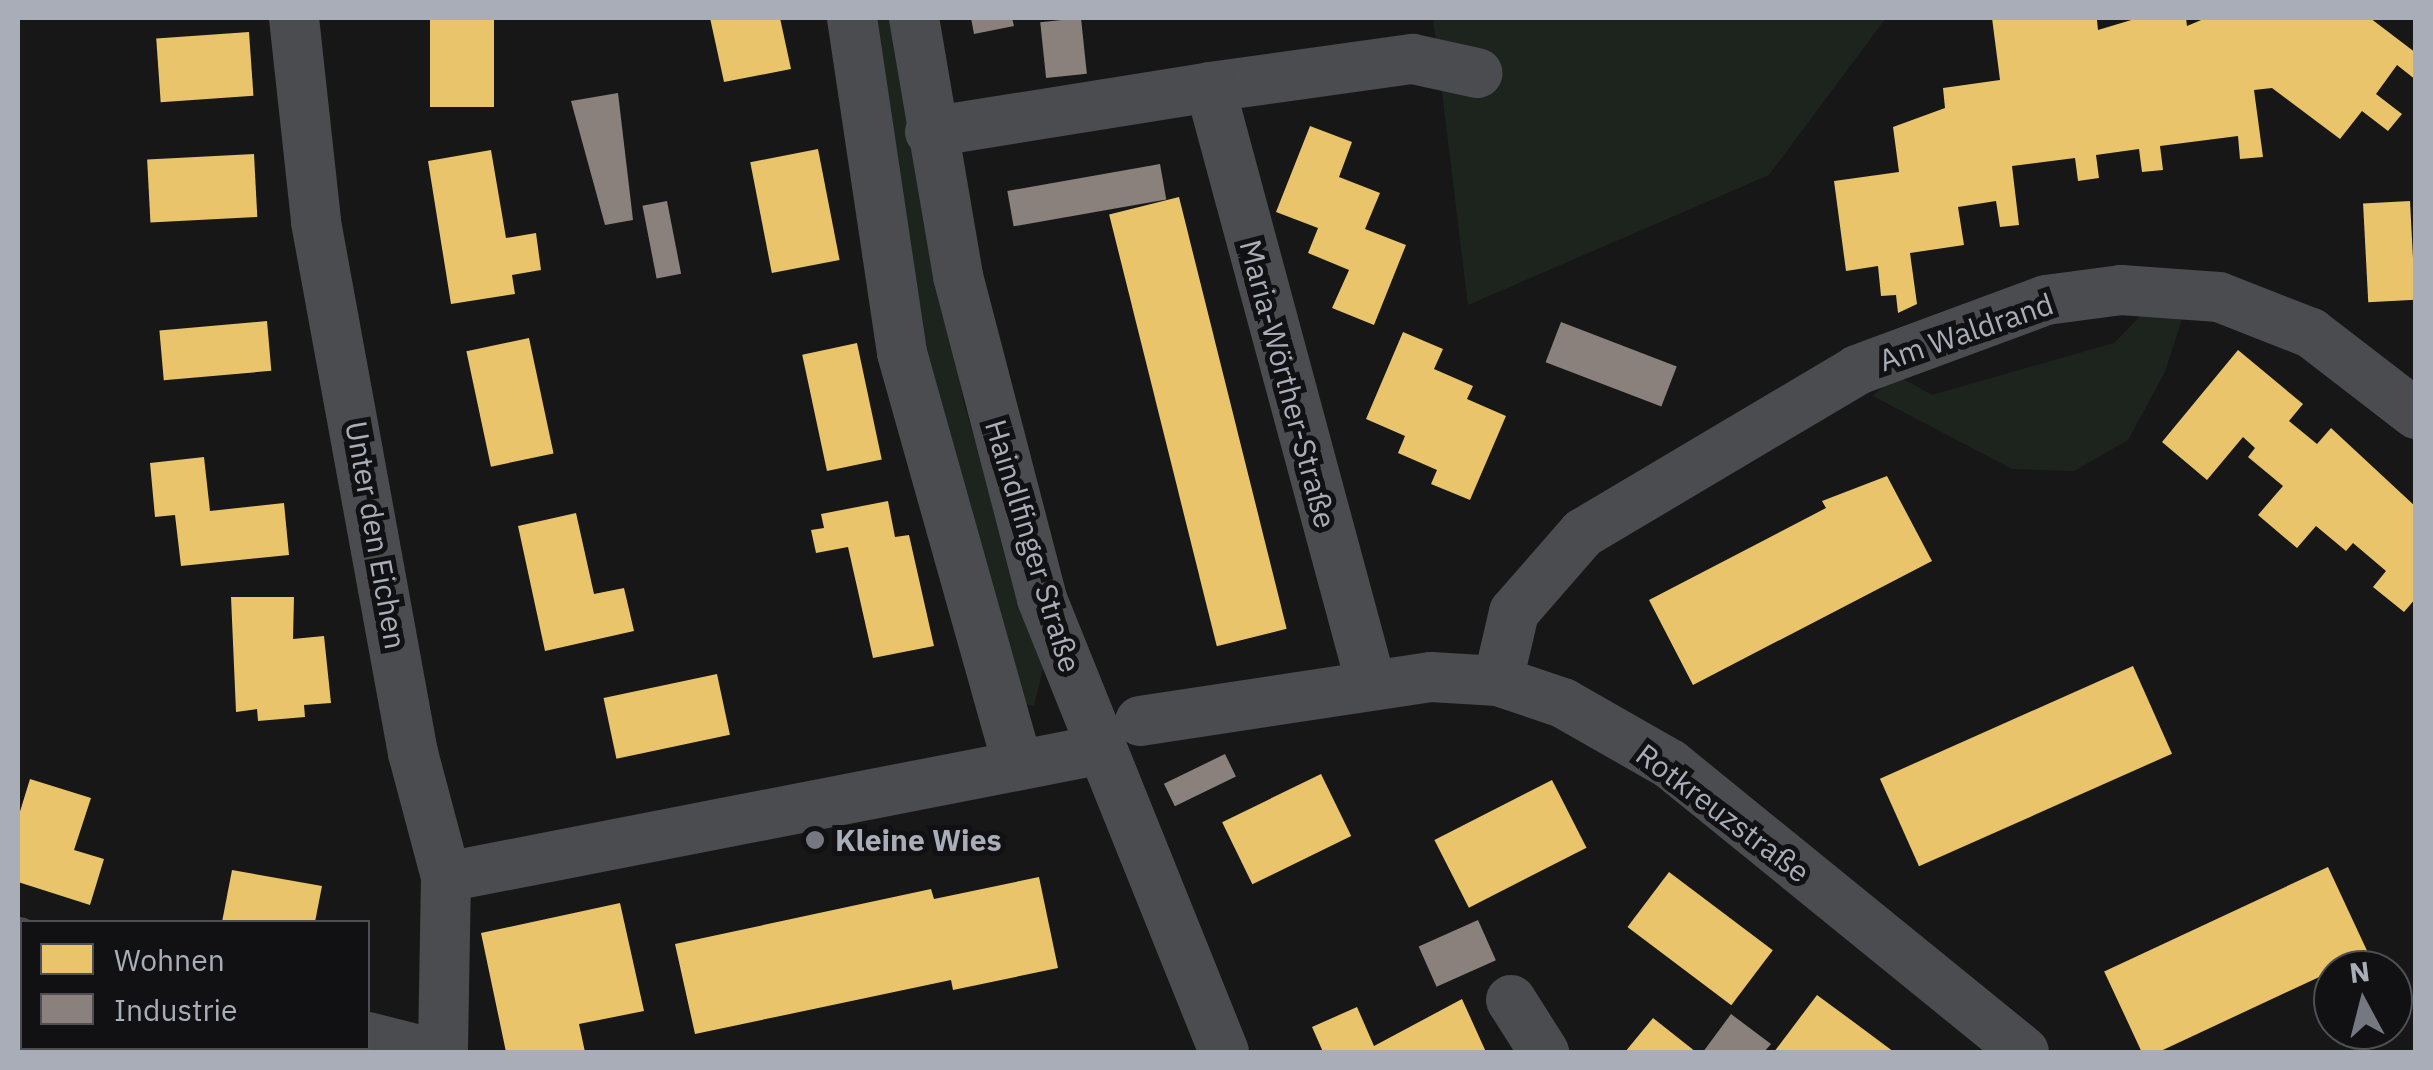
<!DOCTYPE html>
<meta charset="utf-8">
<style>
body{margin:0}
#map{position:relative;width:2433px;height:1070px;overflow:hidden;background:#171717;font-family:"IBM Plex Sans",sans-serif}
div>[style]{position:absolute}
.green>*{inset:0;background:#1d241e}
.homes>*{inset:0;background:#e9c46a;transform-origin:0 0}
.industry>*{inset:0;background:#8a817c;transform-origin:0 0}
.minor>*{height:50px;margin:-25px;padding:0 25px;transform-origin:25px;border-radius:25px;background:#4b4c50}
.dots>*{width:28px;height:28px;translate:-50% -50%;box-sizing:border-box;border:5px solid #111113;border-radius:50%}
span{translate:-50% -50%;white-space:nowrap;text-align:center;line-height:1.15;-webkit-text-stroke:10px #111113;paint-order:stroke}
.street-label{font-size:30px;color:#a8adb8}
.poi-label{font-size:30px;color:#a8adb8;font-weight:700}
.left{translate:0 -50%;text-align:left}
.frame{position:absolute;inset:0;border:20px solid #a8adb8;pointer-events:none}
.legend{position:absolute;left:20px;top:920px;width:350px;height:130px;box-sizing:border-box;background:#111113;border:2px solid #4d4f55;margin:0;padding:12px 18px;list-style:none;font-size:30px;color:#a8adb8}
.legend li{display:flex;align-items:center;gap:20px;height:50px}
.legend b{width:50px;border:2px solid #4d4f55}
.north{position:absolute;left:2313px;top:950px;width:100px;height:100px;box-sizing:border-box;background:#111113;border:2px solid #4d4f55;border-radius:50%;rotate:353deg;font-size:28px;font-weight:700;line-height:40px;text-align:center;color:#a8adb8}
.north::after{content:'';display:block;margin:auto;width:35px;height:45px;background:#757880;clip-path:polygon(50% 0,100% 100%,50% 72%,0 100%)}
</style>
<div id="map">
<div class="green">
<div style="clip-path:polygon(876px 18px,890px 18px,964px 404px,1043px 669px,1034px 706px,1024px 704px,929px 389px)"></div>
<div style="clip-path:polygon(1433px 18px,1886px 18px,1769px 175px,1468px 305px)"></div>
<div style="clip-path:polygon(2148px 308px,2182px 319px,2165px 372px,2128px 440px,2074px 471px,2012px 469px,1873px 396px,1896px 375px,1932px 395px,2114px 343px)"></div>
</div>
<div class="homes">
<div style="left:430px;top:18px;width:64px;height:89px"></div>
<div style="clip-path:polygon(710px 18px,780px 18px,791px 69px,724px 82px)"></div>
<div style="clip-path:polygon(1992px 18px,2097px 20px,2098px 30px,2138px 18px,2186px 18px,2187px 26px,2206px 18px,2370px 18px,2416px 53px,2416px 80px,2397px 65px,2376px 94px,2402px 114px,2388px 131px,2362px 111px,2340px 139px,2272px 88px,2254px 90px,2263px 157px,2240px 159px,2238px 136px,2160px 146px,2163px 170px,2142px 172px,2139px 149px,2096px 155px,2099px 178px,2078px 181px,2075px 158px,2012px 166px,2019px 225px,2000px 227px,1996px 201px,1958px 207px,1964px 245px,1910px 253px,1917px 304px,1898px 313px,1896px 295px,1881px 296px,1878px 266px,1846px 271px,1834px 181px,1899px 172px,1893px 127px,1945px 108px,1943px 88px,2000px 80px)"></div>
<div style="left:249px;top:32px;width:64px;height:93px;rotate:86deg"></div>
<div style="clip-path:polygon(1310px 126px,1352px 142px,1339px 177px,1380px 193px,1365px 229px,1406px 245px,1374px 325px,1332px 308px,1349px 270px,1308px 253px,1318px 228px,1276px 212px)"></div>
<div style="left:818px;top:149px;width:113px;height:69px;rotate:79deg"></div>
<div style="clip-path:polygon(491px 150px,506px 238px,536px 233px,541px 270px,512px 275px,515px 294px,451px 304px,428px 161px)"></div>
<div style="left:254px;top:154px;width:63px;height:107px;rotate:87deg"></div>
<div style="left:1179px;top:197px;width:445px;height:72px;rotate:76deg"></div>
<div style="left:2410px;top:201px;width:99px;height:47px;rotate:87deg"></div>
<div style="left:267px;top:321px;width:50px;height:108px;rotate:85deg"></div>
<div style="clip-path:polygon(1403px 332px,1443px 349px,1434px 369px,1473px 386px,1467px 399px,1506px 416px,1470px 500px,1431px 484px,1437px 470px,1398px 453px,1405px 436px,1366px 419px)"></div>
<div style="left:529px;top:338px;width:118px;height:64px;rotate:78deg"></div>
<div style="left:857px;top:343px;width:119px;height:56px;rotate:78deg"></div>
<div style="clip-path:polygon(2238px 350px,2303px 404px,2289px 421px,2317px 444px,2331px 428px,2416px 507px,2416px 598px,2404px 612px,2373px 587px,2386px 571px,2353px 543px,2346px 551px,2316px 526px,2297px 548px,2258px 515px,2283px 486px,2248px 457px,2255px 448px,2243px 437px,2207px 480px,2162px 442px)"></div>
<div style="clip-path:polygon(204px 457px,210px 511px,284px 503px,289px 555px,181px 566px,175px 515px,155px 517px,150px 463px)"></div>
<div style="clip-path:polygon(1887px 476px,1932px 561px,1693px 685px,1649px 600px,1826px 508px,1822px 501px)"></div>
<div style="clip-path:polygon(888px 501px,895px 537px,909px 535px,934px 646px,873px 658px,848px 547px,816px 553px,811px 530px,824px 528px,821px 514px)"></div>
<div style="clip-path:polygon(576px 513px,594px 594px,624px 588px,634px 631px,545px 651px,518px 526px)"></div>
<div style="clip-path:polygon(231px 597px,294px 597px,293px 639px,324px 636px,331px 703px,304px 705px,305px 717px,258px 721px,257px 709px,236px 712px)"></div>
<div style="left:2133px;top:666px;width:96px;height:277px;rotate:66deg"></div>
<div style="left:717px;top:674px;width:62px;height:116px;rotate:78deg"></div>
<div style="left:1321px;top:774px;width:69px;height:110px;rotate:64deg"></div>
<div style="clip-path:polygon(30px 779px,91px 798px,74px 850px,104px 859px,90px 905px,18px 882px,18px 818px)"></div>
<div style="left:1552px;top:780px;width:76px;height:132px;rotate:63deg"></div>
<div style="left:2328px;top:867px;width:96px;height:247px;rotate:65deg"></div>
<div style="clip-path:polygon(232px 870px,322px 886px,315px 922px,222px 922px)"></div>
<div style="left:1669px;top:872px;width:130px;height:69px;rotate:37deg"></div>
<div style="clip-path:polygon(1039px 877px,1058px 968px,953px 990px,951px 980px,695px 1034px,675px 944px,931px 889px,934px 899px)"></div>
<div style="clip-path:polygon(620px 903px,644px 1011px,579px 1024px,585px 1052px,506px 1052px,481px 933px)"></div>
<div style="clip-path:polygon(1817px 995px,1851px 1020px,1894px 1052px,1774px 1052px)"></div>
<div style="clip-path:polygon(1462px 999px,1486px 1052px,1323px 1052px,1312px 1027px,1357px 1007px,1374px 1046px)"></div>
<div style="clip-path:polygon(1653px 1018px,1696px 1052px,1625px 1052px)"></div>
<div style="clip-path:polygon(39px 1048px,98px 1048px,97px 1052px)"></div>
<div style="clip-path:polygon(159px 1048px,200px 1048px,214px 1051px,158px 1052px)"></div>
</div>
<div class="industry">
<div style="clip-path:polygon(971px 18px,1012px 18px,1014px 26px,974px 34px)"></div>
<div style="left:1081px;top:18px;width:56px;height:41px;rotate:84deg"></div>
<div style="clip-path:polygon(618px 93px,633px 220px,605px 225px,571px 101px)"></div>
<div style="left:1160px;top:164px;width:36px;height:155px;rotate:80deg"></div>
<div style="left:667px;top:201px;width:74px;height:25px;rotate:79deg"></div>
<div style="left:1561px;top:322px;width:124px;height:43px;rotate:21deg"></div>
<div style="left:1225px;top:754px;width:25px;height:68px;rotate:64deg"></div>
<div style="left:1478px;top:920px;width:44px;height:65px;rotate:66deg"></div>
<div style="clip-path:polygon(1731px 1014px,1771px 1044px,1764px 1052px,1703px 1052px)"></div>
</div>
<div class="minor">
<div style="left:294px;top:18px;width:205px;rotate:83.8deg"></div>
<div style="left:316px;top:222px;width:540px;rotate:79.65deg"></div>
<div style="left:413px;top:753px;width:128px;rotate:75.1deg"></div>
<div style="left:446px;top:877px;width:175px;rotate:91deg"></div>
<div style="left:852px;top:18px;width:339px;rotate:81.5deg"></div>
<div style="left:902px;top:353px;width:426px;rotate:74.3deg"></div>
<div style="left:914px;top:18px;width:262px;rotate:80.3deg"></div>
<div style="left:958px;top:276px;width:334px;rotate:75.4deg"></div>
<div style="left:1042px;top:599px;width:488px;rotate:68.1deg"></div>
<div style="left:1210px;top:87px;width:205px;rotate:-7.9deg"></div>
<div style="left:1413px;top:59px;width:66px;rotate:12.3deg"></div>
<div style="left:930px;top:132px;width:284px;rotate:-9.1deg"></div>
<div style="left:1210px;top:87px;width:614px;rotate:74.9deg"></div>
<div style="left:1498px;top:681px;width:71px;rotate:-76.9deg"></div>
<div style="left:1514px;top:612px;width:105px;rotate:-48.9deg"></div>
<div style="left:1583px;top:533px;width:319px;rotate:-30.7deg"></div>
<div style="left:1857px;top:370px;width:202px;rotate:-20.3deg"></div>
<div style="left:2046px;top:300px;width:76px;rotate:-7.6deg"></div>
<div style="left:2121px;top:290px;width:98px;rotate:4.1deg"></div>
<div style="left:2219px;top:297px;width:99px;rotate:21.4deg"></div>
<div style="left:2311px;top:333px;width:133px;rotate:37.6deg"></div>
<div style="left:1140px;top:721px;width:294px;rotate:-8.6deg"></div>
<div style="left:1431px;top:677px;width:67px;rotate:3.4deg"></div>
<div style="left:1498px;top:681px;width:69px;rotate:18.7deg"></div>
<div style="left:1563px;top:703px;width:123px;rotate:29.7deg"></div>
<div style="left:1670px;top:764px;width:456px;rotate:39.1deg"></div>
<div style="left:446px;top:877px;width:664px;rotate:-11.02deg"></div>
<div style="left:18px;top:942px;width:4px;rotate:27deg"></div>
<div style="left:1511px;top:1000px;width:62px;rotate:57.6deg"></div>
<div style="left:368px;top:1037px;width:61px;rotate:14.3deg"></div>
</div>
<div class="dots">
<div style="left:815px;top:840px;background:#757880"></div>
</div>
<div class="street-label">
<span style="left:1966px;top:332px;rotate:-19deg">Am Waldrand</span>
<span style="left:1288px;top:384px;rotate:75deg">Maria-Wörther-Straße</span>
<span style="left:376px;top:535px;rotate:80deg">Unter den Eichen</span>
<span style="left:1033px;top:546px;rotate:73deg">Haindlfinger Straße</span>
<span style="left:1723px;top:813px;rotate:37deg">Rotkreuzstraße</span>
</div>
<div class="poi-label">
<span class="left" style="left:835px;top:840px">Kleine Wies</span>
</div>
<div class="frame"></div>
<ul class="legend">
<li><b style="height:28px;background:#e9c46a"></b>Wohnen</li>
<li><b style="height:28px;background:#8a817c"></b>Industrie</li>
</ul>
<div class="north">N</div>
</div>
